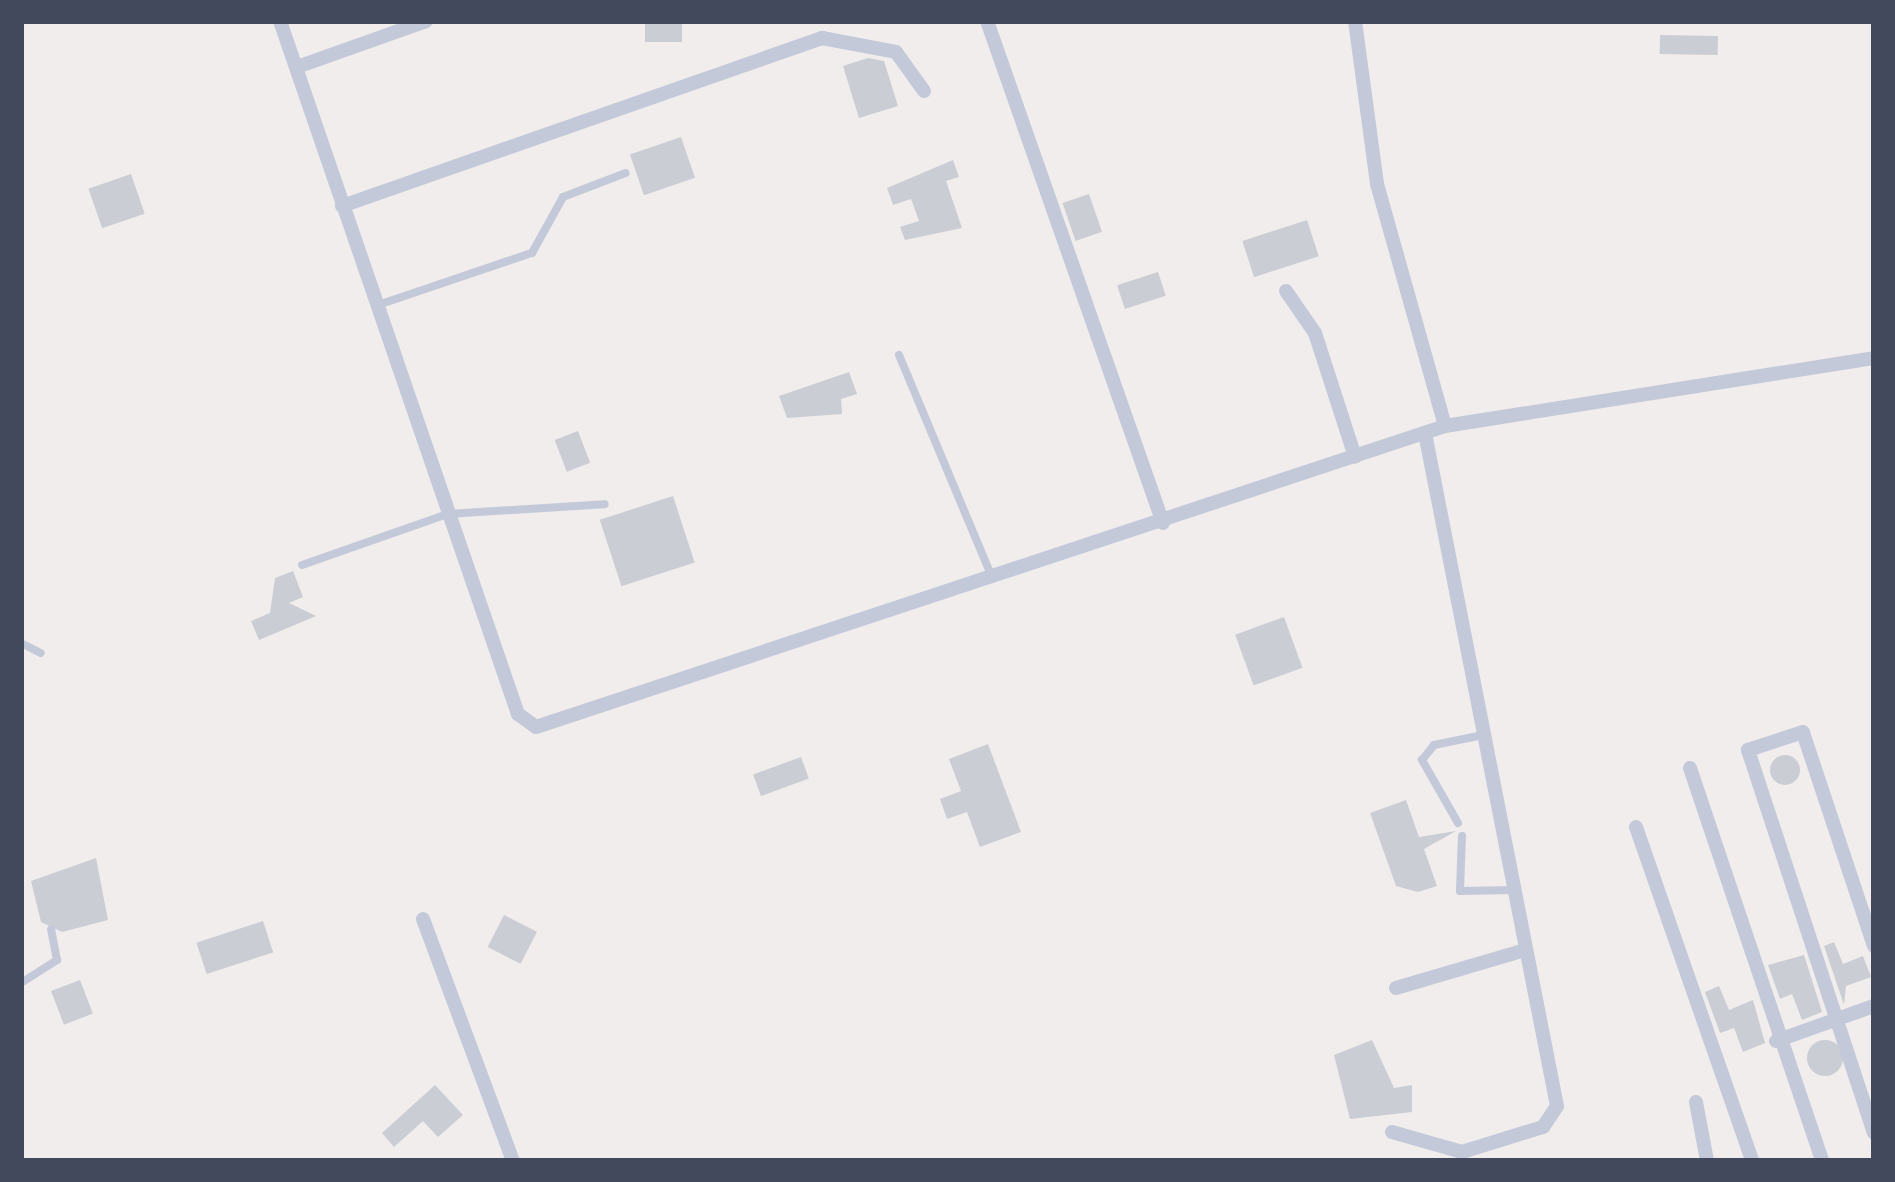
<!DOCTYPE html>
<style>
body{margin:0}
#map{position:relative;width:1895px;height:1182px;overflow:hidden;background:#f0edec;font-family:"Space Grotesk",sans-serif}
div>[style]{position:absolute}
.building>*{inset:0;background:#cbcdd5;transform-origin:0 0}
.round{border-radius:50%}
.service>*{height:8px;margin:-4px;padding:0 4px;transform-origin:4px;border-radius:4px;background:#c4c9d9}
.minor>*{height:14px;margin:-7px;padding:0 7px;transform-origin:7px;border-radius:7px;background:#c4c9d9}
span{translate:-50% -50%;white-space:nowrap;text-align:center;line-height:1.15;-webkit-text-stroke:9px #fff;paint-order:stroke}
.frame{position:absolute;inset:0;border:24px solid #43495c;pointer-events:none}
</style>
<div id="map">
<div class="building">
<div style="left:645px;top:21px;width:37px;height:21px"></div>
<div style="left:1660px;top:35px;width:58px;height:19px;rotate:1deg"></div>
<div style="clip-path:polygon(868px 58px,884px 61px,898px 106px,859px 118px,843px 66px)"></div>
<div style="left:681px;top:137px;width:43px;height:54px;rotate:71deg"></div>
<div style="clip-path:polygon(953px 160px,959px 177px,946px 181px,962px 228px,905px 240px,900px 227px,919px 221px,911px 199px,893px 205px,887px 188px)"></div>
<div style="left:131px;top:174px;width:42px;height:45px;rotate:71deg"></div>
<div style="left:1089px;top:194px;width:40px;height:28px;rotate:71deg"></div>
<div style="left:1307px;top:220px;width:38px;height:68px;rotate:72deg"></div>
<div style="left:1158px;top:272px;width:25px;height:43px;rotate:72deg"></div>
<div style="clip-path:polygon(849px 372px,857px 394px,841px 399px,842px 414px,787px 418px,779px 396px)"></div>
<div style="left:578px;top:431px;width:34px;height:25px;rotate:69deg"></div>
<div style="left:673px;top:496px;width:70px;height:77px;rotate:72deg"></div>
<div style="clip-path:polygon(293px 571px,303px 597px,289px 603px,316px 616px,259px 640px,251px 621px,270px 613px,275px 578px)"></div>
<div style="left:1284px;top:617px;width:54px;height:52px;rotate:70deg"></div>
<div style="clip-path:polygon(988px 744px,1021px 832px,980px 847px,967px 812px,947px 819px,940px 799px,961px 791px,949px 759px)"></div>
<div class="round" style="left:1770px;top:755px;width:30px;height:30px"></div>
<div style="left:801px;top:757px;width:23px;height:51px;rotate:70deg"></div>
<div style="clip-path:polygon(1406px 800px,1419px 837px,1456px 831px,1424px 849px,1437px 886px,1418px 892px,1396px 886px,1370px 813px)"></div>
<div style="clip-path:polygon(96px 858px,108px 920px,62px 932px,41px 922px,31px 881px)"></div>
<div style="left:504px;top:915px;width:37px;height:36px;rotate:27deg"></div>
<div style="left:263px;top:921px;width:33px;height:70px;rotate:72deg"></div>
<div style="clip-path:polygon(1834px 942px,1843px 964px,1863px 956px,1871px 977px,1846px 986px,1844px 1005px,1824px 946px)"></div>
<div style="clip-path:polygon(1804px 955px,1822px 1012px,1802px 1020px,1792px 994px,1780px 999px,1768px 965px)"></div>
<div style="left:80px;top:980px;width:36px;height:31px;rotate:69deg"></div>
<div style="clip-path:polygon(1719px 986px,1729px 1010px,1753px 1000px,1765px 1043px,1743px 1052px,1734px 1028px,1720px 1033px,1705px 992px)"></div>
<div style="clip-path:polygon(1372px 1040px,1394px 1088px,1412px 1085px,1412px 1112px,1350px 1119px,1334px 1055px)"></div>
<div class="round" style="left:1807px;top:1040px;width:36px;height:36px"></div>
<div style="clip-path:polygon(435px 1085px,463px 1115px,438px 1137px,423px 1121px,394px 1147px,382px 1133px)"></div>
</div>
<div class="service">
<div style="left:375px;top:306px;width:166px;rotate:-18.7deg"></div>
<div style="left:532px;top:253px;width:64px;rotate:-61deg"></div>
<div style="left:563px;top:197px;width:67px;rotate:-20.9deg"></div>
<div style="left:899px;top:355px;width:238px;rotate:67.3deg"></div>
<div style="left:302px;top:565px;width:155px;rotate:-19.3deg"></div>
<div style="left:448px;top:514px;width:157px;rotate:-3.6deg"></div>
<div style="left:21px;top:643px;width:22px;rotate:27deg"></div>
<div style="left:1458px;top:823px;width:73px;rotate:-119.7deg"></div>
<div style="left:1422px;top:760px;width:19px;rotate:-51deg"></div>
<div style="left:1434px;top:745px;width:50px;rotate:-11.5deg"></div>
<div style="left:1462px;top:836px;width:55px;rotate:92.1deg"></div>
<div style="left:1460px;top:891px;width:53px;rotate:-1.1deg"></div>
<div style="left:21px;top:983px;width:43px;rotate:-32.6deg"></div>
<div style="left:57px;top:960px;width:31px;rotate:-101deg"></div>
</div>
<div class="minor">
<div style="left:280px;top:21px;width:733px;rotate:71.05deg"></div>
<div style="left:518px;top:714px;width:22px;rotate:36deg"></div>
<div style="left:536px;top:727px;width:958px;rotate:-18.32deg"></div>
<div style="left:1445px;top:426px;width:434px;rotate:-9deg"></div>
<div style="left:987px;top:21px;width:532px;rotate:70.68deg"></div>
<div style="left:1355px;top:21px;width:164px;rotate:82.3deg"></div>
<div style="left:1377px;top:184px;width:251px;rotate:74.3deg"></div>
<div style="left:297px;top:67px;width:137px;rotate:-19.6deg"></div>
<div style="left:342px;top:206px;width:509px;rotate:-19.29deg"></div>
<div style="left:822px;top:38px;width:75px;rotate:10.7deg"></div>
<div style="left:896px;top:52px;width:48px;rotate:54.3deg"></div>
<div style="left:1286px;top:291px;width:51px;rotate:55.4deg"></div>
<div style="left:1315px;top:333px;width:130px;rotate:72.1deg"></div>
<div style="left:1690px;top:768px;width:415px;rotate:71.4deg"></div>
<div style="left:1636px;top:827px;width:354px;rotate:70.8deg"></div>
<div style="left:423px;top:919px;width:258px;rotate:69.6deg"></div>
<div style="left:1874px;top:946px;width:225px;rotate:-108.4deg"></div>
<div style="left:1803px;top:732px;width:58px;rotate:161.9deg"></div>
<div style="left:1748px;top:750px;width:403px;rotate:71.8deg"></div>
<div style="left:1396px;top:988px;width:134px;rotate:-16.4deg"></div>
<div style="left:1776px;top:1041px;width:104px;rotate:-19.7deg"></div>
<div style="left:1696px;top:1102px;width:60px;rotate:79.4deg"></div>
<div style="left:1392px;top:1132px;width:73px;rotate:15.9deg"></div>
<div style="left:1462px;top:1152px;width:85px;rotate:-17.2deg"></div>
<div style="left:1543px;top:1127px;width:25px;rotate:-56deg"></div>
<div style="left:1557px;top:1106px;width:686px;rotate:-101.1deg"></div>
</div>
<div class="frame"></div>
</div>
